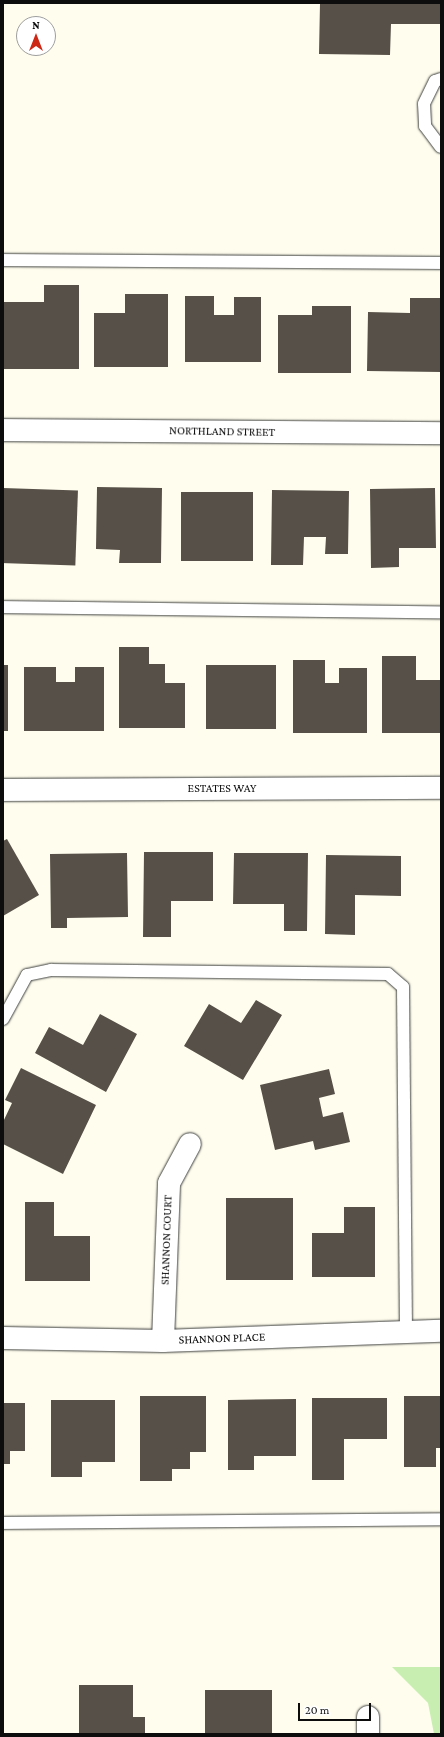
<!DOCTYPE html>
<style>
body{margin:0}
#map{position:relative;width:444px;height:1737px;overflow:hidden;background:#fffeee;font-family:"Crimson Pro",serif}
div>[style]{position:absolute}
.green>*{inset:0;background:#c9eeb2}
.building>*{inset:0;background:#575048;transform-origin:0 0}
.roads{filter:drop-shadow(0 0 1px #404040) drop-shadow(0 0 1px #404040)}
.lane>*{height:12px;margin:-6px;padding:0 6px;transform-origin:6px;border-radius:6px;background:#fff}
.street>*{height:22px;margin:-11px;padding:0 11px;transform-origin:11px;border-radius:11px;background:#fff}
span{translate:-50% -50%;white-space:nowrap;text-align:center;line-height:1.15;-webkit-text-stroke:4px #fff;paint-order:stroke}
.street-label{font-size:12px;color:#0d0d0d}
.frame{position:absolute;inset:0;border:4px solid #0d0d0d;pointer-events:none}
.north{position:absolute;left:16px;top:16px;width:40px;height:40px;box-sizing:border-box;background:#fff;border:1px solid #9e9e9e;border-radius:50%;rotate:0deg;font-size:11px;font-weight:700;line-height:16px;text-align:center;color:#0d0d0d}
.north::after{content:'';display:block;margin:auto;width:14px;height:18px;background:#cd2816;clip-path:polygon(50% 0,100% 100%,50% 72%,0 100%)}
.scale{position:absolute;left:298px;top:1703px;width:73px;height:18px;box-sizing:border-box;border:2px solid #0d0d0d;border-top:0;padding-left:5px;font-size:12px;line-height:14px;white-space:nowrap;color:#0d0d0d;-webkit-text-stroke:3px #fff;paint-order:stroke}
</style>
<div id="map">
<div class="green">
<div style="clip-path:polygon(392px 1667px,441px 1667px,441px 1734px,434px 1734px,428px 1703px)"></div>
</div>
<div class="building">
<div style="clip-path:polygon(320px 3px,441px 3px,441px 24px,391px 24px,390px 55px,319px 54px)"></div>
<div style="clip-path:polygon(44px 285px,79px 285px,79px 369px,3px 369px,3px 302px,44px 302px)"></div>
<div style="clip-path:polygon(125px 294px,168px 294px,168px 367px,94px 367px,94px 313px,125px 313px)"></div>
<div style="clip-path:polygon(185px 296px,214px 296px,214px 315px,234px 315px,234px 297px,261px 297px,261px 362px,185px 362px)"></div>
<div style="clip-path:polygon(410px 298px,441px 298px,441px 372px,367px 371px,368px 312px,410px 313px)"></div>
<div style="clip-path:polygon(312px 306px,351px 306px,351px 373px,278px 373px,278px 315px,312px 315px)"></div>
<div style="clip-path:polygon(97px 487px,162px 488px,161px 563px,119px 563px,120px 550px,96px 549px)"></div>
<div style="left:3px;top:488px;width:75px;height:75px;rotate:2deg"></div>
<div style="clip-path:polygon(435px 488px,436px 548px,399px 548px,399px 567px,371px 568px,370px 489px)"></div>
<div style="clip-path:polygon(272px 490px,349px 491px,348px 554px,325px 554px,326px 537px,304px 537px,303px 565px,271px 565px)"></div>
<div style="left:181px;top:492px;width:72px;height:69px"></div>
<div style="clip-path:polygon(119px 647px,149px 647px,149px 664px,165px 664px,165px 683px,185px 683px,185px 728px,119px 728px)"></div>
<div style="clip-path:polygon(382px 656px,416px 656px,416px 680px,441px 680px,441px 733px,382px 733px)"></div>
<div style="clip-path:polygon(293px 660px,325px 660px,325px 683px,339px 683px,339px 668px,367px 668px,367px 733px,293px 733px)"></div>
<div style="left:3px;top:665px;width:5px;height:66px"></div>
<div style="left:206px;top:665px;width:70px;height:64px"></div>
<div style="clip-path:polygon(24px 667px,56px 667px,56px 682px,75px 682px,75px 667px,104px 667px,104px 731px,24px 731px)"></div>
<div style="clip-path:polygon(7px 839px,39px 895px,3px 916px,3px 841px)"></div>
<div style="clip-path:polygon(144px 852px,213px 852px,213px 901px,171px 901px,171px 937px,143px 937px)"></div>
<div style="clip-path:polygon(127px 853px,128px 917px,67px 918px,67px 928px,51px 928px,50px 854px)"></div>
<div style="clip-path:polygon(234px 853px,308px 853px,307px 931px,284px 931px,284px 904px,233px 904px)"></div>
<div style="clip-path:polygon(326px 855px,401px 856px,401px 896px,355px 895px,355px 935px,325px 934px)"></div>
<div style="clip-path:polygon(256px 1000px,282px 1015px,243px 1080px,184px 1046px,209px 1004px,241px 1023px)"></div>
<div style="clip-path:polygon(100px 1014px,137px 1034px,106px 1092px,35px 1053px,49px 1027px,83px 1045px)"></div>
<div style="clip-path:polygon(21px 1068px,96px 1105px,63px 1174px,3px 1144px,3px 1122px,12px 1103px,5px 1100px)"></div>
<div style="clip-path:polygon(329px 1069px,335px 1094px,319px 1098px,323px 1117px,343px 1112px,350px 1142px,315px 1150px,313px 1141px,275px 1150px,260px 1085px)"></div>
<div style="left:226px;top:1198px;width:67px;height:82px"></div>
<div style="clip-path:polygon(25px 1202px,54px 1202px,54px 1236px,90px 1236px,90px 1281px,25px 1281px)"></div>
<div style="clip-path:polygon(344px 1207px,375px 1207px,375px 1277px,312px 1277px,312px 1233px,344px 1233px)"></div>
<div style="clip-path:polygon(140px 1396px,206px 1396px,206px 1452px,190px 1452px,190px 1469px,172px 1469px,172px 1481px,140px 1481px)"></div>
<div style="clip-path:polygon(404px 1396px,441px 1396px,441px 1448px,436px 1448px,436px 1467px,404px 1467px)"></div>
<div style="clip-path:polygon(312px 1398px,387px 1398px,387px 1439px,344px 1439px,344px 1480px,312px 1480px)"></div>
<div style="clip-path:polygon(296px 1399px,296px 1456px,254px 1456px,254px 1470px,228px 1470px,228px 1400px)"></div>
<div style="clip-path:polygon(51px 1400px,115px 1400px,115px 1462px,82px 1462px,82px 1477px,51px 1477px)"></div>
<div style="clip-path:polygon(3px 1403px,25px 1403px,25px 1451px,10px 1451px,10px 1464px,3px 1464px)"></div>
<div style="clip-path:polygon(79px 1685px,133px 1685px,133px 1717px,145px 1717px,145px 1734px,79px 1734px)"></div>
<div style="left:205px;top:1690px;width:67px;height:44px"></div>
</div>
<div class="roads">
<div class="lane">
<div style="left:441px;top:79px;width:6px;rotate:162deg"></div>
<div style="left:435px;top:81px;width:25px;rotate:116deg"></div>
<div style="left:424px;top:104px;width:22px;rotate:87deg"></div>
<div style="left:425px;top:126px;width:26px;rotate:53deg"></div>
<div style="left:3px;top:260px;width:438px;rotate:0.4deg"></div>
<div style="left:3px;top:607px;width:438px;rotate:0.7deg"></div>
<div style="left:3px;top:1019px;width:50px;rotate:-61.4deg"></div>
<div style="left:27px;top:975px;width:25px;rotate:-12deg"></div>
<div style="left:51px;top:970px;width:337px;rotate:0.7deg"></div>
<div style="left:388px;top:974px;width:20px;rotate:41deg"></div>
<div style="left:403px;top:987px;width:345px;rotate:89.5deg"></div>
<div style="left:3px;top:1523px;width:438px;rotate:-0.5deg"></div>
</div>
<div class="street">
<div style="left:3px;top:430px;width:438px;rotate:0.4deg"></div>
<div style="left:3px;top:790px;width:438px;rotate:-0.3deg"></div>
<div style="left:3px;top:1338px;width:160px;rotate:1.1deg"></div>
<div style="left:163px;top:1341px;width:278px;rotate:-2.1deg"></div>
<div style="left:163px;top:1341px;width:158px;rotate:-87.8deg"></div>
<div style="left:169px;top:1183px;width:44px;rotate:-61.7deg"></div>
<div style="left:368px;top:1734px;width:17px;rotate:-90deg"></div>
</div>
</div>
<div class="street-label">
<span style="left:222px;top:432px;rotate:1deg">NORTHLAND STREET</span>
<span style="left:222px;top:789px">ESTATES WAY</span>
<span style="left:167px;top:1240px;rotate:-88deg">SHANNON COURT</span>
<span style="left:222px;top:1339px;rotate:-2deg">SHANNON PLACE</span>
</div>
<div class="frame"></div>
<div class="north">N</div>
<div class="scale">20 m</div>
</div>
